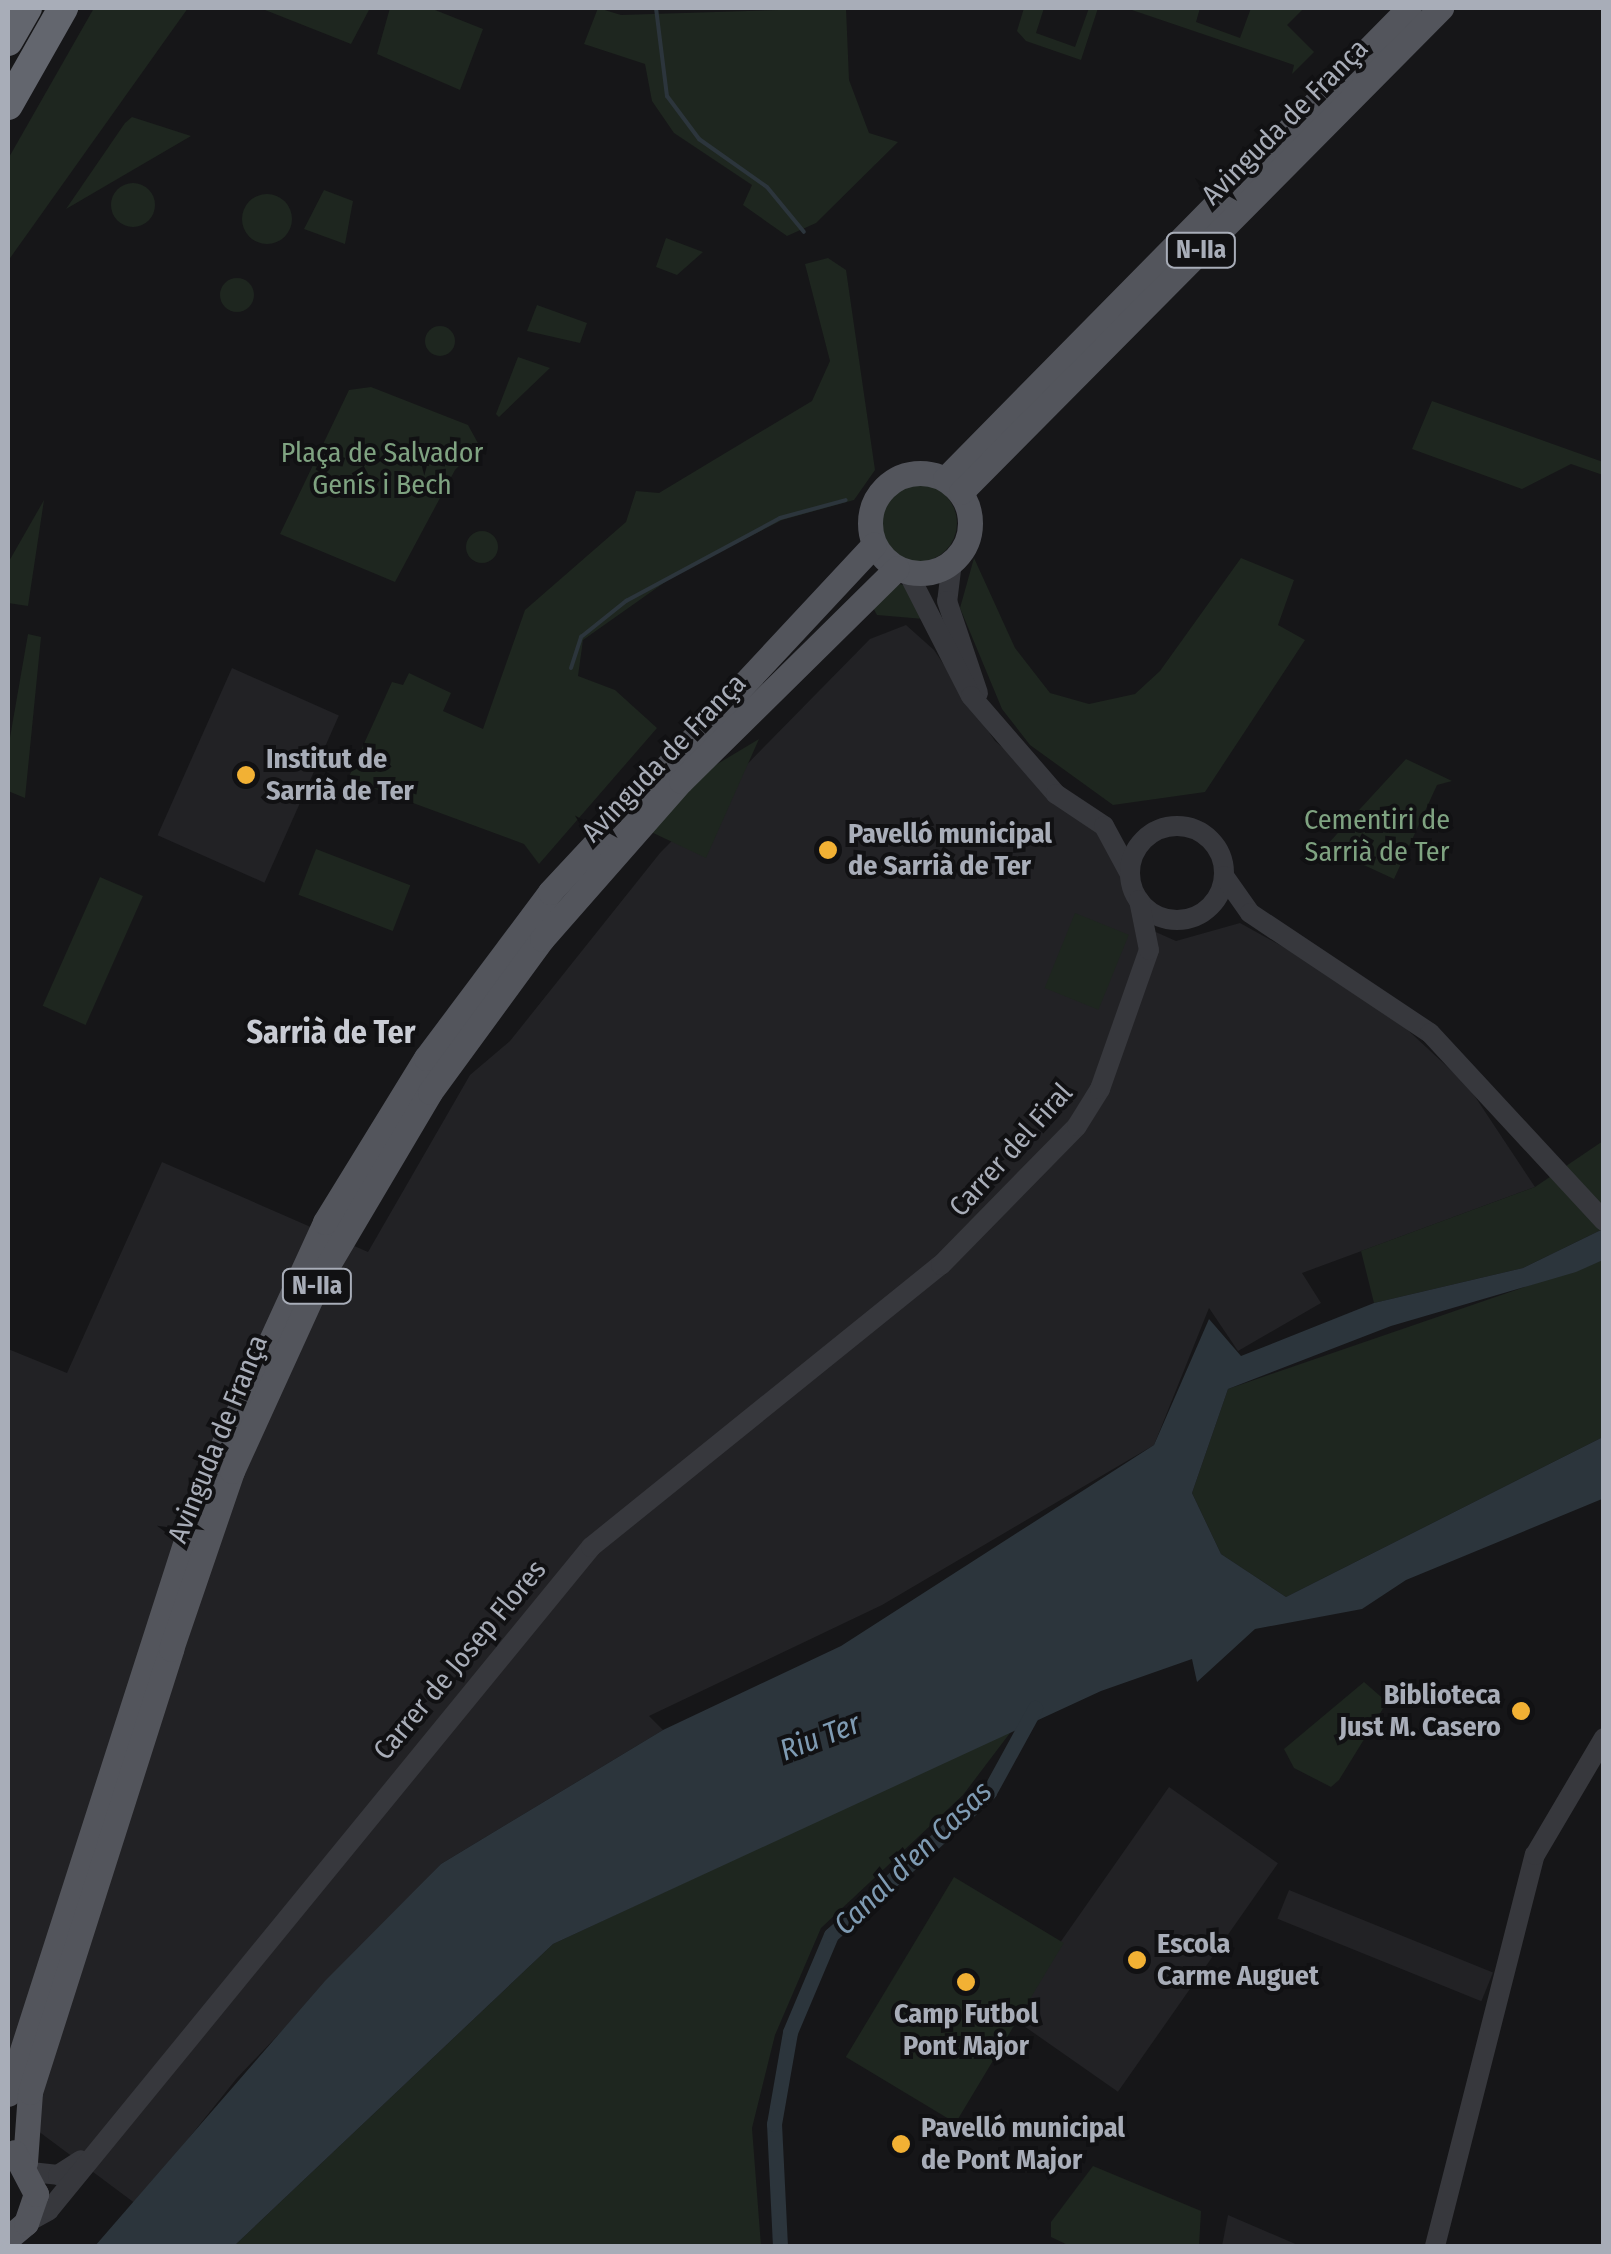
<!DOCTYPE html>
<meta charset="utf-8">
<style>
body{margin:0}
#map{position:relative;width:1611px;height:2254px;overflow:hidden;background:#161618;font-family:"Fira Sans Condensed",sans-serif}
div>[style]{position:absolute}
.built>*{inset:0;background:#222225;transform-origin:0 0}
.green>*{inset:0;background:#1e261f;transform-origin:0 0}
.round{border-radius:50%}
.water>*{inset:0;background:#2c353c}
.stream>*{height:4px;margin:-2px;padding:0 2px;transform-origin:2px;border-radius:2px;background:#2c353c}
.canal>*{height:15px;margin:-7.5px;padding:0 7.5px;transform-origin:7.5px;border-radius:7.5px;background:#2c353c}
.minor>*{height:20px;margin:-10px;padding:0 10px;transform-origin:10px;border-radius:10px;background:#37383d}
.minor>.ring{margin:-10px;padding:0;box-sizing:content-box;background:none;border:20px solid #37383d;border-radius:50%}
.major>*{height:25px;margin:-12.5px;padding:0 12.5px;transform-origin:12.5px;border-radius:12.5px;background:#53555c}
.major>.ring{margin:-12.5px;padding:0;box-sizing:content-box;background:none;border:25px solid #53555c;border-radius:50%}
.highway>*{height:30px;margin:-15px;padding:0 15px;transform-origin:15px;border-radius:15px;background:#63666e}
.dots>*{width:28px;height:28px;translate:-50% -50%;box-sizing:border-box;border:5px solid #111113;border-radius:50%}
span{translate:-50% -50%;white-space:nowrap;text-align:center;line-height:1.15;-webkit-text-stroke:8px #111113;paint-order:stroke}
.shield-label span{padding:2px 8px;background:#111113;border:2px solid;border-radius:8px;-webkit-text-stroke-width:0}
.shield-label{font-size:25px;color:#a8adb8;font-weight:700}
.street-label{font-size:28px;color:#a8adb8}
.park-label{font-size:28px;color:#7fa381}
.poi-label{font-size:28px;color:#a8adb8;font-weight:700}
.left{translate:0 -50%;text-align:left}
.right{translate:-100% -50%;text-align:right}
.water-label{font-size:30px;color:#7f9bb3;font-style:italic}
.quarter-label{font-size:32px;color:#c9ccd4;font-weight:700}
.frame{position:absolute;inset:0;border:10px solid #a8adb8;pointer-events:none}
</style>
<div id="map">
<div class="built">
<div style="clip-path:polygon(906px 625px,934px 650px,995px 741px,1120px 848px,1140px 925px,1176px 941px,1240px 923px,1370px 995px,1468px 1086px,1535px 1187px,1302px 1273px,1321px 1303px,1238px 1351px,1209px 1308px,1154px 1445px,882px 1605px,649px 1716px,663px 1730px,441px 1864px,237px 2078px,136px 2204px,38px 2131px,8px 2092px,8px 1349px,67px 1373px,162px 1162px,368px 1252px,470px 1075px,510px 1041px,660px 853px,870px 639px)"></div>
<div style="left:232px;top:668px;width:117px;height:183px;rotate:24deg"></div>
<div style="left:1169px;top:1787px;width:133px;height:279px;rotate:35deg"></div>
<div style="left:1289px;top:1890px;width:220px;height:31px;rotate:22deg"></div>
<div style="clip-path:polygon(1228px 2215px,1300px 2246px,1222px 2246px)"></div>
</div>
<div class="green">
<div style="clip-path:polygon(94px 8px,188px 8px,8px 261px,8px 159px)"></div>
<div style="clip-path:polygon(260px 8px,370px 8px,351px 44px)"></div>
<div style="clip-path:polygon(390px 8px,430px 8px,483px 29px,460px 90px,377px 54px)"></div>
<div style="clip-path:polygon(598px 8px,621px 15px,846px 8px,849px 80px,869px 133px,898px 142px,816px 223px,787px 236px,743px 205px,752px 185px,674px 133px,652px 101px,645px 64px,584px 44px)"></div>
<div style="clip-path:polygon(1024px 8px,1044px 8px,1036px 33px,1075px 47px,1089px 8px,1098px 8px,1081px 60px,1026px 41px,1017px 31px)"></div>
<div style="clip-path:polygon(1126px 8px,1200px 8px,1196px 22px,1240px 38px,1251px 8px,1304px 8px,1287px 25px,1314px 52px,1292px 74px,1294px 65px)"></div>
<div style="clip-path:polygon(132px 117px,191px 136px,66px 209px,125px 123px)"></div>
<div class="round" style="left:111px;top:183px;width:44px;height:44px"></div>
<div style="clip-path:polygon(324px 190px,353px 201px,345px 244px,304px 229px)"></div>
<div class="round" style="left:242px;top:194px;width:50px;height:50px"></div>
<div style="clip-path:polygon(666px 238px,703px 252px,677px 275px,656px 267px)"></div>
<div style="clip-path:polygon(828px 258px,846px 270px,875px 470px,854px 500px,782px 520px,675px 575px,583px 640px,578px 676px,615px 690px,657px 728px,539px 864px,524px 844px,348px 779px,392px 682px,403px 685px,409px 673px,451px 693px,443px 711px,483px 729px,525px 610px,626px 522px,636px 491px,659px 493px,812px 401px,830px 361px,805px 264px)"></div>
<div class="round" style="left:220px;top:278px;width:34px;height:34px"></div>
<div style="clip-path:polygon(537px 305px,587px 323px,580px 343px,527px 331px)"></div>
<div class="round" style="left:425px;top:326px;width:30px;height:30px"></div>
<div style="clip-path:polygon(518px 357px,550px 368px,499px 417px,496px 414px)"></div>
<div style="clip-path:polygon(371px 387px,468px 425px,479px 445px,455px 470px,395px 582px,280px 534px,349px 390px)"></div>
<div style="clip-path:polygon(1432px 401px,1603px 462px,1603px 475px,1571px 464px,1522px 489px,1412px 449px)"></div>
<div class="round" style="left:879px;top:484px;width:78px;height:78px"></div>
<div style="clip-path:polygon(44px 500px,28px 606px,8px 603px,8px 563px)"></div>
<div class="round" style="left:466px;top:531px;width:32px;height:32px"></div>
<div style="clip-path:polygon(974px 558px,1015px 648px,1050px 693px,1089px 704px,1135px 694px,1160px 671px,1241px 558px,1294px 580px,1278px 625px,1305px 640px,1205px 792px,1113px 805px,1030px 745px,1002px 709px,960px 608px)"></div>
<div style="clip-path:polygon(900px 584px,910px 588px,924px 619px,877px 615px,870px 602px)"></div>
<div style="clip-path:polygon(28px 634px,41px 637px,25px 798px,8px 791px,8px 749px)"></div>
<div style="clip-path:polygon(759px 739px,706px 858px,647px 830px,704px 772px)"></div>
<div style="clip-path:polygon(1406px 759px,1452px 781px,1437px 785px,1394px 879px,1325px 847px)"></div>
<div style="left:316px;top:849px;width:101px;height:49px;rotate:21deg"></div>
<div style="left:100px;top:877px;width:47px;height:141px;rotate:24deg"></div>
<div style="left:1075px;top:913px;width:58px;height:81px;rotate:22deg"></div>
<div style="clip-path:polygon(1603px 1141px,1603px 1229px,1523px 1268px,1374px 1303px,1361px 1251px,1535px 1187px)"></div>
<div style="clip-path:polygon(1603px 1260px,1603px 1437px,1286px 1597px,1221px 1554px,1192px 1493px,1228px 1389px)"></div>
<div style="clip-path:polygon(1364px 1682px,1387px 1702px,1339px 1780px,1331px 1787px,1294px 1768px,1284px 1749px)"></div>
<div style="clip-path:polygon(1013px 1729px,963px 1795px,821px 1928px,775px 2035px,752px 2128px,761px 2246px,234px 2246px,553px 1944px)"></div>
<div style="left:954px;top:1877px;width:128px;height:210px;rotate:31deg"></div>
<div style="clip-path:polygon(1093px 2166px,1201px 2211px,1199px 2246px,1070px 2246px,1051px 2237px,1051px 2222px)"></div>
</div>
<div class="water">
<div style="clip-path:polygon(1603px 1229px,1603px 1260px,1576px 1272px,1391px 1326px,1228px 1389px,1192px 1493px,1221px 1554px,1286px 1597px,1603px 1437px,1602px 1499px,1406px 1580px,1362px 1609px,1255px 1629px,1197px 1682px,1192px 1659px,1101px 1691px,553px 1944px,234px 2246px,95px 2246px,325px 1981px,441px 1864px,663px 1730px,841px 1646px,1154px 1445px,1209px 1319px,1241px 1356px,1374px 1303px,1523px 1268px)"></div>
</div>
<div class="stream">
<div style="left:656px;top:8px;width:89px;rotate:82.9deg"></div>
<div style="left:667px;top:96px;width:54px;rotate:53.3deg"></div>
<div style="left:699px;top:139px;width:83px;rotate:35.2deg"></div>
<div style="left:767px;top:187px;width:58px;rotate:50.6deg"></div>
<div style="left:571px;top:668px;width:33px;rotate:-72deg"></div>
<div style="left:581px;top:637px;width:58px;rotate:-38.7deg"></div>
<div style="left:626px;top:601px;width:175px;rotate:-28.3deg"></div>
<div style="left:780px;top:518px;width:68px;rotate:-15.3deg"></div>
</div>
<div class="canal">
<div style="left:780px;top:2246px;width:122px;rotate:-92.8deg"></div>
<div style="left:774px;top:2124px;width:93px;rotate:-80.1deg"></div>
<div style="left:790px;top:2032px;width:105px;rotate:-67.1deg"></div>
<div style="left:831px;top:1935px;width:213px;rotate:-42.1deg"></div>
<div style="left:989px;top:1792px;width:96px;rotate:-61.3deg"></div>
</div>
<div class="minor">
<div style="left:952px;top:562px;width:39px;rotate:97deg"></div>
<div style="left:947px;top:601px;width:97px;rotate:71.4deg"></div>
<div style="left:907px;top:571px;width:140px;rotate:62.9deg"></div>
<div style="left:971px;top:696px;width:130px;rotate:49.1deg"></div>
<div style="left:1056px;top:794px;width:58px;rotate:33.7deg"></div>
<div style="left:1104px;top:826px;width:55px;rotate:61.6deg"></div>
<div class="ring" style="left:1130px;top:826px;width:74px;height:74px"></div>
<div style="left:1224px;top:876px;width:45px;rotate:54.9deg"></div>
<div style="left:1250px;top:913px;width:216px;rotate:33.7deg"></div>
<div style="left:1430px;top:1033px;width:256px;rotate:47.2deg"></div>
<div style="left:31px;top:2172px;width:27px;rotate:6deg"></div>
<div style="left:58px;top:2175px;width:27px;rotate:-33deg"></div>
<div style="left:26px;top:2223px;width:26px;rotate:-29deg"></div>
<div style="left:49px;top:2210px;width:856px;rotate:-50.73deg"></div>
<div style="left:591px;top:1547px;width:449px;rotate:-38.9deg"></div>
<div style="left:941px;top:1265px;width:194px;rotate:-45.6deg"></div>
<div style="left:1077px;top:1126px;width:44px;rotate:-58.1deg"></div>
<div style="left:1100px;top:1089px;width:147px;rotate:-70.6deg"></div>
<div style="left:1149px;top:950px;width:51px;rotate:-101.3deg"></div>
<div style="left:1435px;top:2246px;width:404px;rotate:-75.7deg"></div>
<div style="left:1535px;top:1855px;width:136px;rotate:-59.5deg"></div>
</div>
<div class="major">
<div class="ring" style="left:870px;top:473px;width:75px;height:75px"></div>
<div style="left:945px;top:479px;width:661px;rotate:-45.43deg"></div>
<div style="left:961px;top:492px;width:682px;rotate:-45.24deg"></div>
<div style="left:8px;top:2094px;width:633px;rotate:-72.17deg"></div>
<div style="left:202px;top:1491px;width:296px;rotate:-65.4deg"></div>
<div style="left:325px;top:1222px;width:193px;rotate:-58.4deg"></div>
<div style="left:426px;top:1058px;width:207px;rotate:-53.2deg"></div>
<div style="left:550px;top:892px;width:475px;rotate:-47deg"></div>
<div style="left:25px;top:2162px;width:70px;rotate:-85.9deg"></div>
<div style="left:30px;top:2092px;width:465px;rotate:-72.3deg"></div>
<div style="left:171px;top:1649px;width:188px;rotate:-71.1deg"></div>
<div style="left:232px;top:1471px;width:210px;rotate:-65.5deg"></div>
<div style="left:319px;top:1280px;width:218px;rotate:-59.4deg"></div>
<div style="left:430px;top:1092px;width:190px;rotate:-53.8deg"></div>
<div style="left:542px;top:939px;width:210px;rotate:-48.7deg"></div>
<div style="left:681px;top:781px;width:303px;rotate:-44.6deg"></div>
<div style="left:8px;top:2238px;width:23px;rotate:-40deg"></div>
<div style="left:26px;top:2223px;width:31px;rotate:-71deg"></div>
<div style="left:36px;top:2194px;width:47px;rotate:-117.6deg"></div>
</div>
<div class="highway">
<div style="left:8px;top:41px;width:38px;rotate:-60deg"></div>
<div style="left:8px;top:105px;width:112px;rotate:-60.4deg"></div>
</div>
<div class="dots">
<div style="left:246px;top:775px;background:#f2b134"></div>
<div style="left:828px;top:850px;background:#f2b134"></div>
<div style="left:1521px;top:1711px;background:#f2b134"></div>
<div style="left:1137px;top:1960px;background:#f2b134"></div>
<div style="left:966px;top:1982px;background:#f2b134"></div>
<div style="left:901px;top:2144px;background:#f2b134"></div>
</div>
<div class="shield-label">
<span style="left:1201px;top:250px">N-IIa</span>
<span style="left:317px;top:1286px">N-IIa</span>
</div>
<div class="street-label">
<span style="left:1285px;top:122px;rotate:-45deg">Avinguda de França</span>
<span style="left:664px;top:758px;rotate:-46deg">Avinguda de França</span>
<span style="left:1011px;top:1150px;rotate:-48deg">Carrer del Firal</span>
<span style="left:218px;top:1439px;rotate:-68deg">Avinguda de França</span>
<span style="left:460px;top:1660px;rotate:-50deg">Carrer de Josep Flores</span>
</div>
<div class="park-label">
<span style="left:382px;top:469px">Plaça de Salvador<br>Genís i Bech</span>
<span style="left:1377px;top:836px">Cementiri de<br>Sarrià de Ter</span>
</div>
<div class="poi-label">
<span class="left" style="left:266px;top:775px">Institut de<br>Sarrià de Ter</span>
<span class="left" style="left:848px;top:850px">Pavelló municipal<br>de Sarrià de Ter</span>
<span class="right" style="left:1501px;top:1711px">Biblioteca<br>Just M. Casero</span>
<span class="left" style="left:1157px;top:1960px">Escola<br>Carme Auguet</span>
<span style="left:966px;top:2030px">Camp Futbol<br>Pont Major</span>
<span class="left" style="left:921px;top:2144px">Pavelló municipal<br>de Pont Major</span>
</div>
<div class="water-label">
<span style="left:820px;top:1737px;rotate:-21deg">Riu Ter</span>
<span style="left:913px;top:1858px;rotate:-44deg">Canal d'en Casas</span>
</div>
<div class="quarter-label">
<span style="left:331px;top:1032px">Sarrià de Ter</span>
</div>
<div class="frame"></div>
</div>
